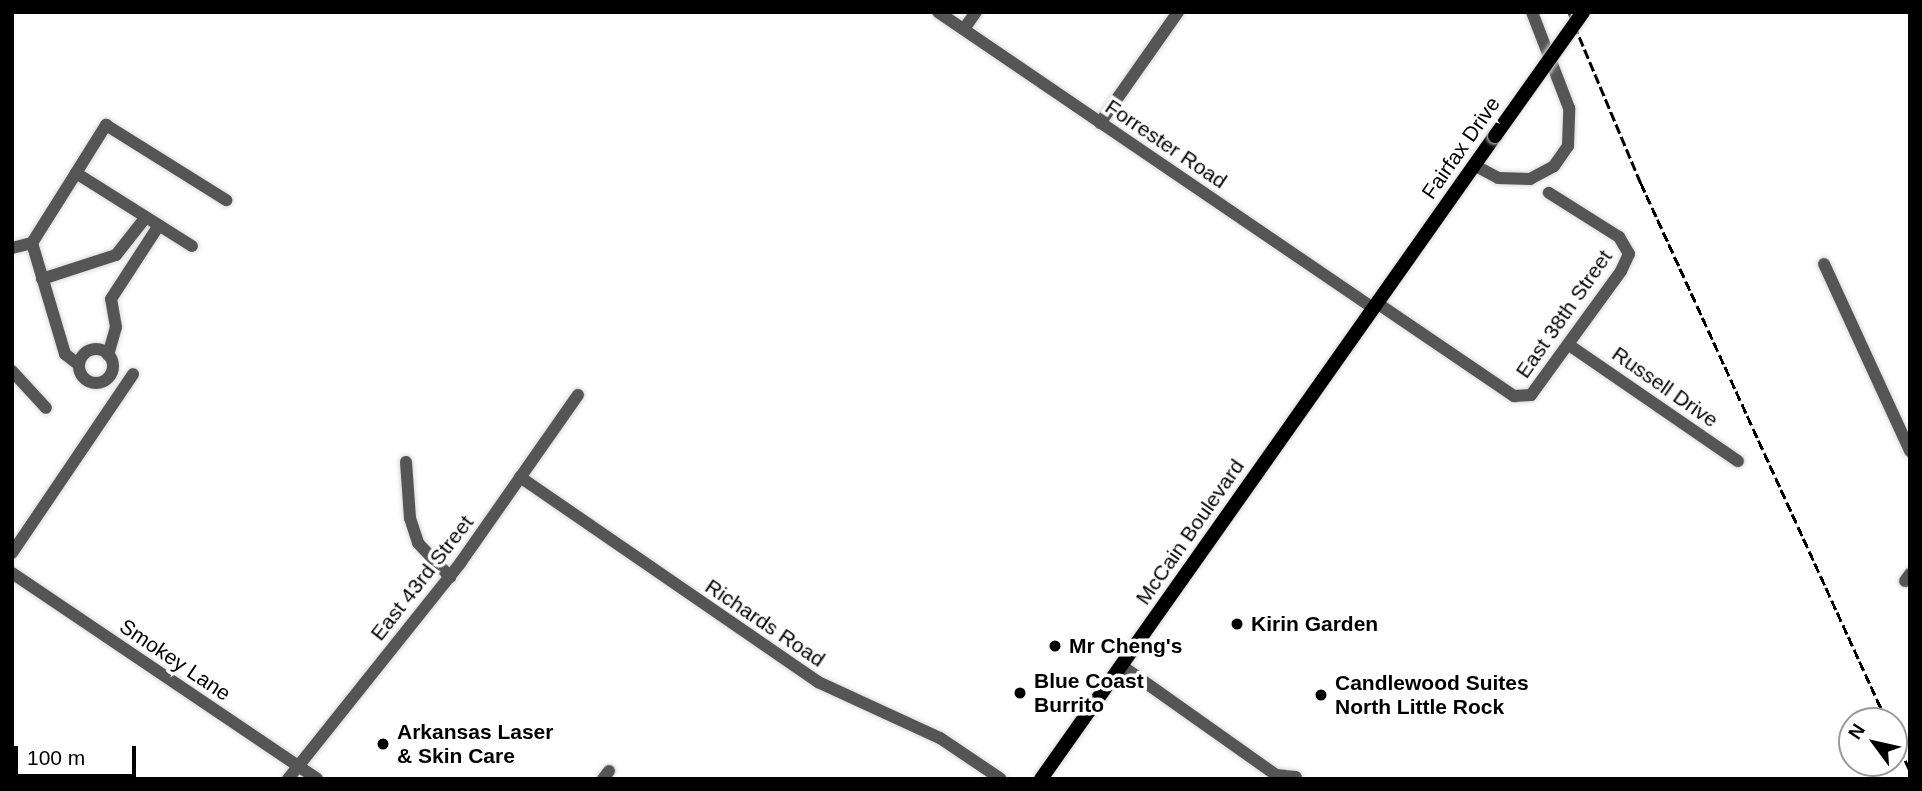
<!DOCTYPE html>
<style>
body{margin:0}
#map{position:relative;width:1922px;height:791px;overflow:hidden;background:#fff;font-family:Helvetica,sans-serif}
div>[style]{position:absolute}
.roads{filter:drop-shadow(0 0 2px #dbdbdb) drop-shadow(0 0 2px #dbdbdb)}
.minor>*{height:12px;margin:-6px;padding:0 6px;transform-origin:6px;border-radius:6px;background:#555}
.minor>.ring{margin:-6px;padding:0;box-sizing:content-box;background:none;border:12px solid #555;border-radius:50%}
.major>*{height:14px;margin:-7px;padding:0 7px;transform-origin:7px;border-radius:7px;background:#000}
.rail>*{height:2.5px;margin-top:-1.25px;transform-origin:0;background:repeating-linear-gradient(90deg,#000 0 10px,transparent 0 13.5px)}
.bridges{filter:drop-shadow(0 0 2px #dbdbdb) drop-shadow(0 0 2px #dbdbdb)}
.major-bridge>*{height:14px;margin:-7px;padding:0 7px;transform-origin:7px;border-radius:7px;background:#000}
.dots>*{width:19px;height:19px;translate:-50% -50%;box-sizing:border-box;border:4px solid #fff;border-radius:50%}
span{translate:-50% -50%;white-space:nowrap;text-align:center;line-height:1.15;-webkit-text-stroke:7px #fff;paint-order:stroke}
.street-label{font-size:21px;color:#000}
.poi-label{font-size:21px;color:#000;font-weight:700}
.left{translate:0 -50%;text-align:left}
.frame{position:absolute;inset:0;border:14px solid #000;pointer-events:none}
.north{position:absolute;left:1838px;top:707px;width:70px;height:70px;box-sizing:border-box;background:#fff;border:2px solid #999;border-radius:50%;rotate:303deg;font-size:19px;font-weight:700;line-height:28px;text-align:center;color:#000}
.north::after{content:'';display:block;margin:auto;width:24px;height:32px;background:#000;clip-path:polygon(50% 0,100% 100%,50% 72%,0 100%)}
.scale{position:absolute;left:14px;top:746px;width:122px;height:32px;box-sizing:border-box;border:4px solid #000;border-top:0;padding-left:9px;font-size:21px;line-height:24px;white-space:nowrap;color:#000;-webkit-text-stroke:5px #fff;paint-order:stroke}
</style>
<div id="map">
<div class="roads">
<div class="minor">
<div style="left:938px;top:12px;width:526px;rotate:34.23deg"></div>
<div style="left:964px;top:29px;width:21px;rotate:-55deg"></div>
<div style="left:1100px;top:123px;width:136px;rotate:-54.9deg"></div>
<div style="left:1474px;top:165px;width:27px;rotate:28deg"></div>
<div style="left:1498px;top:178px;width:32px;rotate:2deg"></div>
<div style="left:1530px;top:179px;width:27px;rotate:-28deg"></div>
<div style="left:1554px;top:166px;width:24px;rotate:-55deg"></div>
<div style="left:1568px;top:146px;width:38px;rotate:-88deg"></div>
<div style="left:1569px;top:108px;width:103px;rotate:-111.1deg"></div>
<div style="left:76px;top:173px;width:57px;rotate:-58deg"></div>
<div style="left:106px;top:125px;width:142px;rotate:32deg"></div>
<div style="left:32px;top:243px;width:83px;rotate:-57.8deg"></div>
<div style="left:76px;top:173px;width:137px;rotate:32.2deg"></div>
<div style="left:12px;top:248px;width:21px;rotate:-14deg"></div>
<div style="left:32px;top:243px;width:116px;rotate:73.4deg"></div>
<div style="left:65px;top:354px;width:16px;rotate:38deg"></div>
<div style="left:1824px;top:264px;width:206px;rotate:65.3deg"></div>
<div style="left:42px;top:279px;width:78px;rotate:-18deg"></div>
<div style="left:116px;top:255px;width:48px;rotate:-51.7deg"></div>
<div style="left:1377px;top:303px;width:166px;rotate:34.2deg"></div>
<div style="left:1514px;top:396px;width:17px;rotate:-3deg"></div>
<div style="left:1531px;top:395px;width:153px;rotate:-54deg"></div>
<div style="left:1621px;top:271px;width:19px;rotate:-65deg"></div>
<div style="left:1629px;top:254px;width:20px;rotate:-120deg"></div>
<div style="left:1619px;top:237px;width:83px;rotate:-147.8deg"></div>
<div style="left:1569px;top:345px;width:205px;rotate:34.5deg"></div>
<div class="ring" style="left:79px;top:349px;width:22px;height:22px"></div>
<div style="left:108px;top:355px;width:29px;rotate:-74deg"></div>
<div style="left:116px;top:327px;width:28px;rotate:-100deg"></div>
<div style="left:111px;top:299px;width:88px;rotate:-57deg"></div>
<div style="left:12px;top:371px;width:50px;rotate:47.4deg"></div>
<div style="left:406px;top:462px;width:56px;rotate:85.9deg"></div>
<div style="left:410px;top:518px;width:26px;rotate:72deg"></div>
<div style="left:418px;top:543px;width:47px;rotate:46.7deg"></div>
<div style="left:520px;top:477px;width:362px;rotate:34.5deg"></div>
<div style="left:818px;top:682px;width:134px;rotate:24.7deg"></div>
<div style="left:940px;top:738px;width:73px;rotate:33.9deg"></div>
<div style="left:12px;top:553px;width:216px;rotate:-55.9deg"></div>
<div style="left:12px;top:573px;width:368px;rotate:34deg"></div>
<div style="left:1905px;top:581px;width:9px;rotate:-54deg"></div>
<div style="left:1122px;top:666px;width:189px;rotate:35.3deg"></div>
<div style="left:1276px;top:775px;width:20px;rotate:6deg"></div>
<div style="left:288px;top:779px;width:278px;rotate:-51.4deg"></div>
<div style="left:461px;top:562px;width:204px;rotate:-55deg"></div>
<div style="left:603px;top:779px;width:10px;rotate:-53deg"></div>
</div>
<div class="major">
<div style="left:1041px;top:779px;width:787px;rotate:-54.78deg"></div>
</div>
</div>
<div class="rail">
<div style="left:1569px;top:12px;width:186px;rotate:67.2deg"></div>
<div style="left:1641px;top:183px;width:592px;rotate:65.43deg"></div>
<div style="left:1894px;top:736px;width:38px;rotate:65deg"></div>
</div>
<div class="bridges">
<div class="major-bridge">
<div style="left:1495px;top:136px;width:152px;rotate:-54.6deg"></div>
</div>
</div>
<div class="dots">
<div style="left:1237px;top:624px;background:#000"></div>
<div style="left:1055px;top:646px;background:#000"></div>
<div style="left:1020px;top:693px;background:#000"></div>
<div style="left:1321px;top:695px;background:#000"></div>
<div style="left:383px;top:744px;background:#000"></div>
</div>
<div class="street-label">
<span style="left:1166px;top:144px;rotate:34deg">Forrester Road</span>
<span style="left:1461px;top:148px;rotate:-55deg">Fairfax Drive</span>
<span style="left:1564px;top:314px;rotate:-55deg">East 38th Street</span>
<span style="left:1665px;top:387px;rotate:35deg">Russell Drive</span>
<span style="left:1190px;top:532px;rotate:-55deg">McCain Boulevard</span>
<span style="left:422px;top:578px;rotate:-52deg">East 43rd Street</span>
<span style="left:765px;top:623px;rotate:34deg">Richards Road</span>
<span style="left:175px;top:660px;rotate:34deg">Smokey Lane</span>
</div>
<div class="poi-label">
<span class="left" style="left:1251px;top:624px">Kirin Garden</span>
<span class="left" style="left:1069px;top:646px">Mr Cheng's</span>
<span class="left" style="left:1034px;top:693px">Blue Coast<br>Burrito</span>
<span class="left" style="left:1335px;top:695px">Candlewood Suites<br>North Little Rock</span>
<span class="left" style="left:397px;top:744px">Arkansas Laser<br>&amp; Skin Care</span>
</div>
<div class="frame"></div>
<div class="north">N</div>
<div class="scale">100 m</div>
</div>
